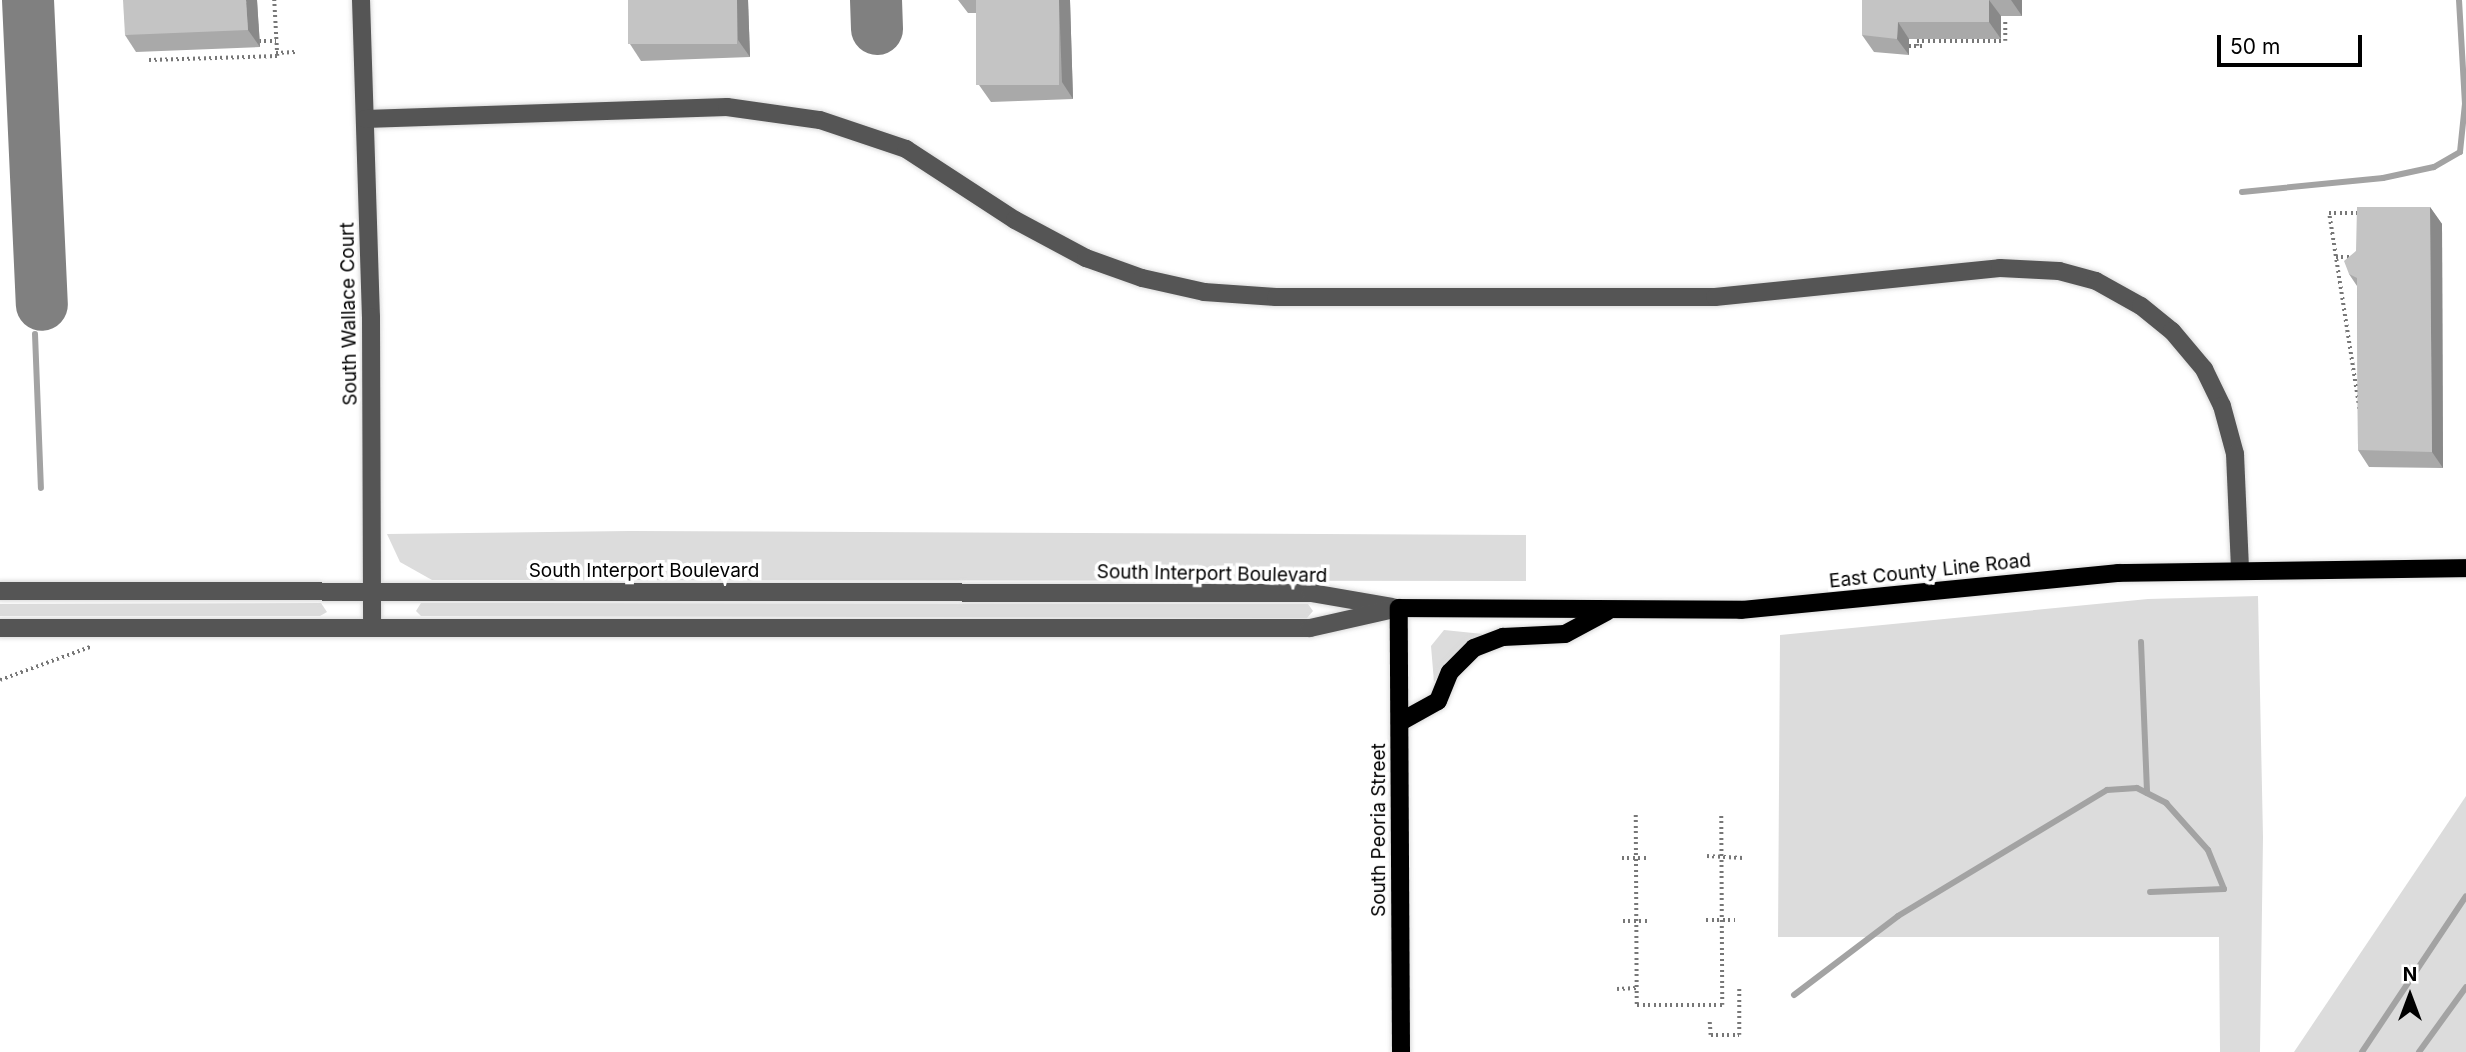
<!DOCTYPE html>
<style>
body{margin:0}
#map{position:relative;width:2466px;height:1052px;overflow:hidden;background:#fff;font-family:Inter,sans-serif}
div>[style]{position:absolute}
.green>*{inset:0;background:#dcdcdc}
.stream>*{height:6px;margin:-3px;padding:0 3px;transform-origin:3px;border-radius:3px;background:#a3a3a3}
.taxiway>*{height:52px;margin:-26px;padding:0 26px;transform-origin:26px;border-radius:26px;background:#808080}
.path>*{height:3.5px;margin-top:-1.75px;transform-origin:0;background:repeating-linear-gradient(90deg,#777 0 2px,transparent 0 5.5px)}
.roads{filter:drop-shadow(0 0 2px #dbdbdb) drop-shadow(0 0 2px #dbdbdb)}
.minor>*{height:18px;margin:-9px;padding:0 9px;transform-origin:9px;border-radius:9px;background:#555}
.major>*{height:18px;margin:-9px;padding:0 9px;transform-origin:9px;border-radius:9px;background:#000}
.wall>*{inset:0;background:#a9a9a9}
.shaded-wall>*{inset:0;background:#898989}
.building>*{inset:0;background:#c4c4c4;transform-origin:0 0}
span{translate:-50% -50%;white-space:nowrap;text-align:center;line-height:1.15;-webkit-text-stroke:7px #fff;paint-order:stroke}
.street-label{font-size:19px;color:#000}
.north{position:absolute;left:2375px;top:961px;width:70px;height:70px;-webkit-text-stroke:5px #fff;paint-order:stroke;rotate:0deg;font-size:19px;font-weight:700;line-height:28px;text-align:center;color:#000}
.north::after{content:'';display:block;margin:auto;width:24px;height:32px;background:#000;clip-path:polygon(50% 0,100% 100%,50% 72%,0 100%)}
.scale{position:absolute;left:2217px;top:35px;width:145px;height:32px;box-sizing:border-box;border:4px solid #000;border-top:0;padding-left:9px;font-size:21px;line-height:24px;white-space:nowrap;color:#000;-webkit-text-stroke:5px #fff;paint-order:stroke}
</style>
<div id="map">
<div class="green">
<div style="clip-path:polygon(630px 531px,1526px 535px,1526px 581px,432px 580px,400px 562px,387px 534px)"></div>
<div style="clip-path:polygon(2258px 596px,2263px 837px,2260px 1052px,2220px 1052px,2219px 937px,1778px 937px,1780px 635px,2148px 599px)"></div>
<div style="clip-path:polygon(321px 603px,327px 612px,320px 616px,0 616px,0 604px)"></div>
<div style="clip-path:polygon(421px 603px,1308px 604px,1313px 611px,1307px 618px,421px 616px,416px 611px)"></div>
<div style="clip-path:polygon(1444px 630px,1483px 634px,1462px 647px,1434px 682px,1431px 646px)"></div>
<div style="clip-path:polygon(2466px 796px,2466px 1052px,2294px 1052px)"></div>
</div>
<div class="stream">
<div style="left:2242px;top:192px;width:142px;rotate:-5.7deg"></div>
<div style="left:2383px;top:178px;width:52px;rotate:-12.2deg"></div>
<div style="left:2434px;top:167px;width:30px;rotate:-30deg"></div>
<div style="left:2460px;top:152px;width:48px;rotate:-84.1deg"></div>
<div style="left:2465px;top:104px;width:104px;rotate:-93.3deg"></div>
<div style="left:35px;top:334px;width:154px;rotate:87.8deg"></div>
<div style="left:2141px;top:642px;width:151px;rotate:87.7deg"></div>
<div style="left:1794px;top:995px;width:131px;rotate:-37.2deg"></div>
<div style="left:1898px;top:916px;width:244px;rotate:-31.1deg"></div>
<div style="left:2107px;top:790px;width:30px;rotate:-4deg"></div>
<div style="left:2137px;top:788px;width:33px;rotate:27deg"></div>
<div style="left:2166px;top:803px;width:63px;rotate:48.2deg"></div>
<div style="left:2208px;top:850px;width:42px;rotate:67.7deg"></div>
<div style="left:2224px;top:889px;width:74px;rotate:177.7deg"></div>
<div style="left:2362px;top:1052px;width:187px;rotate:-56.3deg"></div>
<div style="left:2419px;top:1052px;width:80px;rotate:-54.1deg"></div>
</div>
<div class="taxiway">
<div style="left:28px;top:0;width:305px;rotate:87.4deg"></div>
<div style="left:876px;top:0;width:29px;rotate:88deg"></div>
</div>
<div class="path">
<div style="left:259px;top:41px;width:17px"></div>
<div style="left:1909px;top:46px;width:15px"></div>
<div style="left:1917px;top:46px;width:5px;rotate:-90deg"></div>
<div style="left:1917px;top:41px;width:88px"></div>
<div style="left:2005px;top:41px;width:21px;rotate:-90deg"></div>
<div style="left:276px;top:53px;width:19px;rotate:-3deg"></div>
<div style="left:149px;top:60px;width:128px;rotate:-1.8deg"></div>
<div style="left:277px;top:56px;width:56px;rotate:-93.1deg"></div>
<div style="left:2336px;top:257px;width:16px"></div>
<div style="left:2360px;top:414px;width:203px;rotate:-98.8deg"></div>
<div style="left:2329px;top:213px;width:33px"></div>
<div style="left:0;top:680px;width:96px;rotate:-20.1deg"></div>
<div style="left:1636px;top:815px;width:190px;rotate:89.7deg"></div>
<div style="left:1637px;top:1005px;width:85px"></div>
<div style="left:1722px;top:1005px;width:192px;rotate:-90.3deg"></div>
<div style="left:1707px;top:856px;width:36px;rotate:3deg"></div>
<div style="left:1622px;top:858px;width:27px"></div>
<div style="left:1706px;top:920px;width:29px"></div>
<div style="left:1623px;top:921px;width:25px"></div>
<div style="left:1617px;top:989px;width:20px;rotate:-3deg"></div>
<div style="left:1710px;top:1022px;width:13px;rotate:86deg"></div>
<div style="left:1711px;top:1035px;width:28px"></div>
<div style="left:1739px;top:1035px;width:48px;rotate:-90deg"></div>
</div>
<div class="roads">
<div class="minor">
<div style="left:361px;top:0;width:317px;rotate:88.2deg"></div>
<div style="left:371px;top:317px;width:310px;rotate:89.8deg"></div>
<div style="left:365px;top:119px;width:362px;rotate:-1.9deg"></div>
<div style="left:727px;top:107px;width:94px;rotate:8deg"></div>
<div style="left:820px;top:120px;width:91px;rotate:18.6deg"></div>
<div style="left:906px;top:149px;width:130px;rotate:33.1deg"></div>
<div style="left:1015px;top:220px;width:81px;rotate:28.2deg"></div>
<div style="left:1086px;top:258px;width:59px;rotate:19.7deg"></div>
<div style="left:1142px;top:278px;width:64px;rotate:12.7deg"></div>
<div style="left:1204px;top:292px;width:72px;rotate:4deg"></div>
<div style="left:1276px;top:297px;width:439px"></div>
<div style="left:1715px;top:297px;width:286px;rotate:-5.8deg"></div>
<div style="left:2000px;top:268px;width:59px;rotate:2.9deg"></div>
<div style="left:2059px;top:271px;width:38px;rotate:15deg"></div>
<div style="left:2096px;top:281px;width:51px;rotate:29.1deg"></div>
<div style="left:2141px;top:306px;width:40px;rotate:39deg"></div>
<div style="left:2172px;top:331px;width:50px;rotate:49.9deg"></div>
<div style="left:2204px;top:369px;width:41px;rotate:64.1deg"></div>
<div style="left:2222px;top:406px;width:50px;rotate:74.8deg"></div>
<div style="left:2235px;top:454px;width:114px;rotate:87.5deg"></div>
<div style="left:0;top:591px;width:1311px;rotate:0.09deg"></div>
<div style="left:1311px;top:593px;width:82px;rotate:9.8deg"></div>
<div style="left:0;top:628px;width:1310px"></div>
<div style="left:1310px;top:628px;width:91px;rotate:-12.7deg"></div>
</div>
<div class="major">
<div style="left:1400px;top:722px;width:43px;rotate:-28.9deg"></div>
<div style="left:1438px;top:701px;width:31px;rotate:-68deg"></div>
<div style="left:1450px;top:672px;width:34px;rotate:-45deg"></div>
<div style="left:1474px;top:648px;width:31px;rotate:-21deg"></div>
<div style="left:1503px;top:637px;width:62px;rotate:-2.8deg"></div>
<div style="left:1565px;top:634px;width:47px;rotate:-28.2deg"></div>
<div style="left:1401px;top:1052px;width:444px;rotate:-90.3deg"></div>
<div style="left:1399px;top:608px;width:342px;rotate:0.3deg"></div>
<div style="left:1741px;top:610px;width:379px;rotate:-5.6deg"></div>
<div style="left:2118px;top:573px;width:348px;rotate:-0.8deg"></div>
</div>
</div>
<div class="wall">
<div style="clip-path:polygon(257px 0,260px 47px,136px 52px,125px 35px)"></div>
<div style="clip-path:polygon(628px 0,748px 0,750px 57px,641px 61px,630px 44px)"></div>
<div style="clip-path:polygon(958px 0,1070px 0,1073px 99px,991px 102px,979px 85px,976px 13px,968px 13px)"></div>
<div style="clip-path:polygon(1862px 0,2022px 0,2022px 16px,2001px 16px,2001px 39px,1909px 39px,1909px 55px,1874px 52px,1862px 35px)"></div>
<div style="clip-path:polygon(2430px 207px,2442px 224px,2443px 468px,2369px 467px,2358px 450px,2357px 286px,2349px 274px,2356px 251px)"></div>
</div>
<div class="shaded-wall">
<div style="clip-path:polygon(246px 0,257px 0,260px 47px,248px 30px)"></div>
<div style="clip-path:polygon(737px 0,748px 0,750px 57px,738px 40px)"></div>
<div style="clip-path:polygon(1059px 0,1070px 0,1073px 99px,1062px 82px)"></div>
<div style="clip-path:polygon(1989px 0,2001px 16px,2001px 39px,1989px 22px)"></div>
<div style="clip-path:polygon(2011px 0,2022px 0,2022px 16px)"></div>
<div style="clip-path:polygon(1898px 22px,1909px 39px,1909px 55px,1897px 39px)"></div>
<div style="clip-path:polygon(2430px 207px,2442px 224px,2443px 468px,2432px 452px)"></div>
</div>
<div class="building">
<div style="clip-path:polygon(123px 0,246px 0,248px 30px,125px 35px)"></div>
<div style="left:628px;top:0;width:109px;height:44px"></div>
<div style="left:976px;top:0;width:83px;height:85px"></div>
<div style="clip-path:polygon(1862px 0,1989px 0,1989px 22px,1898px 22px,1897px 39px,1862px 35px)"></div>
<div style="clip-path:polygon(2357px 207px,2430px 207px,2432px 452px,2358px 450px,2357px 278px,2349px 274px,2344px 261px,2356px 251px)"></div>
</div>
<div class="street-label">
<span style="left:349px;top:314px;rotate:-91deg">South Wallace Court</span>
<span style="left:644px;top:571px">South Interport Boulevard</span>
<span style="left:1930px;top:571px;rotate:-6deg">East County Line Road</span>
<span style="left:1212px;top:574px;rotate:1deg">South Interport Boulevard</span>
<span style="left:1379px;top:830px;rotate:-90deg">South Peoria Street</span>
</div>
<div class="north">N</div>
<div class="scale">50 m</div>
</div>
